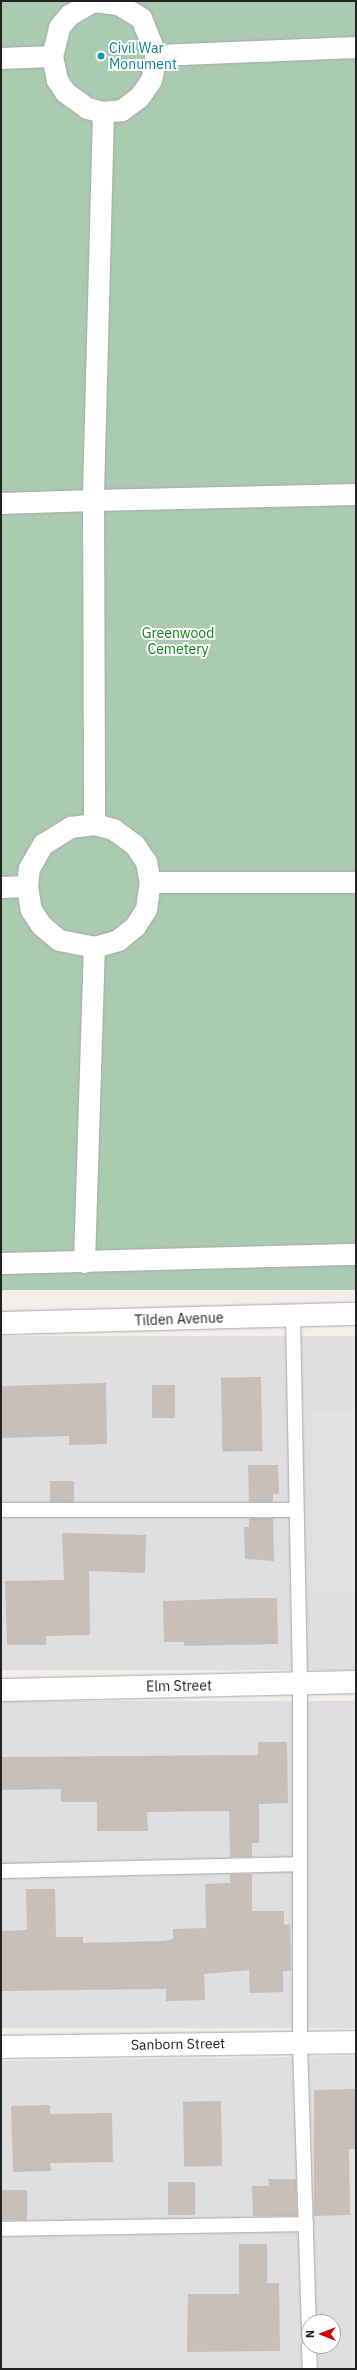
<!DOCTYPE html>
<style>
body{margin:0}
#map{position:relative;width:357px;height:2370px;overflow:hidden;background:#f2efe9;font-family:"IBM Plex Sans",sans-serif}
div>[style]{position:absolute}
.residential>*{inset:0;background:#e0dfdf;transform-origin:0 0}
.cemetery>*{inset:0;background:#aacbaf;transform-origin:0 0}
.parking>*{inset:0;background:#e2e2e2;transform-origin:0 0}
.building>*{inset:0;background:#c7bfb8;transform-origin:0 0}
.roads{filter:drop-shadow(0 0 1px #a9a9a9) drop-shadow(0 0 1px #a9a9a9)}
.service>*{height:14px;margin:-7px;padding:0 7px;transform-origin:7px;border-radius:7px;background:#fff}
.pedestrian>*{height:21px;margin:-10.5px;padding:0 10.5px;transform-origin:10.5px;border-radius:10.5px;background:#fff}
.minor>*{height:22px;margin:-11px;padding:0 11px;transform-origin:11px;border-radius:11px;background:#fff}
.tertiary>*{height:22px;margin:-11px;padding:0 11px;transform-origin:11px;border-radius:11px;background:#fff}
.dots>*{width:11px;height:11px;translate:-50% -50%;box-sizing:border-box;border:2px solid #fff;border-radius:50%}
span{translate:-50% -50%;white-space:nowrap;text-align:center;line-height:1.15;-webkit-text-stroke:4px #fff;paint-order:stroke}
.culture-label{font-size:14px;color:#0d838f}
.left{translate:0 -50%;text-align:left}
.park-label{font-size:14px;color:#0c8416}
.street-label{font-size:14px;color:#222}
.frame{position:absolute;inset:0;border:2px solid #222;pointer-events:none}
.north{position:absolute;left:301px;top:2314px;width:40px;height:40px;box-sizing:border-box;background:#fff;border:1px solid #a7a7a7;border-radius:50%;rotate:270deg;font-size:11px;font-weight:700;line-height:16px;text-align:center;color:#222}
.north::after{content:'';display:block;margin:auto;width:14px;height:18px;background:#d40000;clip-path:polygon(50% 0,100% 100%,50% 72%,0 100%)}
</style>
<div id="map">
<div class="residential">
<div style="left:356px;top:1336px;width:334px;height:355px;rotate:90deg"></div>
<div style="left:356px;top:1701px;width:327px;height:355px;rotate:90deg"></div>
<div style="clip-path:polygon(evenodd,356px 2056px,356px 2369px,1px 2369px,1px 2061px,356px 2056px,309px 2322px,333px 2322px,333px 2346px,309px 2346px,309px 2322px)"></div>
</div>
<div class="cemetery">
<div style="left:1px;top:1px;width:355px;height:1289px"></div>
</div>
<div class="parking">
<div style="left:356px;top:1410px;width:182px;height:44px;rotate:90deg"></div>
</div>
<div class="building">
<div style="left:261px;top:1377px;width:74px;height:40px;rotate:89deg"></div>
<div style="clip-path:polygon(106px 1383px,107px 1444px,69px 1445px,69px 1436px,1px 1438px,1px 1386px)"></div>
<div style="left:152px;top:1385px;width:23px;height:33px"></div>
<div style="clip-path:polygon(248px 1465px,278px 1465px,279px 1494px,273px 1494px,273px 1502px,249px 1502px)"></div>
<div style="left:50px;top:1481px;width:24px;height:21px"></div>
<div style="clip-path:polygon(249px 1518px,273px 1518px,274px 1561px,245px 1559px,244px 1527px,249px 1527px)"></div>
<div style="clip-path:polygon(62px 1533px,146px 1535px,145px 1573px,89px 1571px,90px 1635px,46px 1636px,46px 1645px,7px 1645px,5px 1581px,64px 1580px)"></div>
<div style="clip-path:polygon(248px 1598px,277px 1598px,278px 1644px,184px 1646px,184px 1642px,164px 1642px,163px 1601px)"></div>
<div style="clip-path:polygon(258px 1742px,287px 1742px,288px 1803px,259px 1804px,259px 1843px,252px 1843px,252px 1857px,230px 1857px,229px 1811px,147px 1812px,148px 1831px,97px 1831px,97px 1802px,61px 1802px,61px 1789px,2px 1790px,1px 1757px,258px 1755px)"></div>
<div style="clip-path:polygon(230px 1874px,252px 1874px,252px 1911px,284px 1911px,284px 1925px,290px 1924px,291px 1971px,283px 1971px,283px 1992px,250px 1993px,249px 1970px,204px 1974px,205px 2000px,166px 2001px,166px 1989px,1px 1991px,1px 1931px,27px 1930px,26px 1889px,55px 1889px,56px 1937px,83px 1937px,83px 1943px,165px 1941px,173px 1939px,173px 1929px,206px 1928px,205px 1884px,230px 1883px)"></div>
<div style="clip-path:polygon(356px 2089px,356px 2149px,349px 2149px,350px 2215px,314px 2216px,314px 2090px)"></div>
<div style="left:221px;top:2101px;width:65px;height:38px;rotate:89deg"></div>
<div style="clip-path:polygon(50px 2105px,50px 2114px,112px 2113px,113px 2162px,50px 2163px,51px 2171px,13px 2172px,11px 2106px)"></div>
<div style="clip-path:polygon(268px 2179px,296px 2179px,297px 2216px,253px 2216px,252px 2186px,269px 2186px)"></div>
<div style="left:168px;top:2182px;width:27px;height:33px"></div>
<div style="left:1px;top:2190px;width:26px;height:30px"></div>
<div style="clip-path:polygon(239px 2244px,267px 2244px,267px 2283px,279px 2283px,280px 2351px,187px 2352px,188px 2294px,239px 2294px)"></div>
</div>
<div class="roads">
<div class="service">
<div style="left:293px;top:1316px;width:367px;rotate:88.9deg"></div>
<div style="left:300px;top:1683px;width:360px;rotate:90deg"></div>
<div style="left:300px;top:2043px;width:293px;rotate:88.2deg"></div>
<div style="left:1px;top:1510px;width:295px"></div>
<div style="left:1px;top:1871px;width:299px;rotate:-1.3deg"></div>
<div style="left:1px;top:2229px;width:305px;rotate:-0.9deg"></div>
<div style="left:309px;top:2346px;width:23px;rotate:88deg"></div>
</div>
<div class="pedestrian">
<div style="left:356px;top:47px;width:200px;rotate:177.7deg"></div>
<div style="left:156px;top:55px;width:25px;rotate:101deg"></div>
<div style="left:151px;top:80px;width:21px;rotate:125deg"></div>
<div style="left:139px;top:97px;width:21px;rotate:143deg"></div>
<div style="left:122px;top:110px;width:19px;rotate:174deg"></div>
<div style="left:103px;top:112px;width:388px;rotate:91.5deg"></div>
<div style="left:93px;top:500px;width:263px;rotate:-1.3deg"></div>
<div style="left:52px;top:56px;width:30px;rotate:-76deg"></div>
<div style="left:59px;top:27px;width:16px;rotate:-50deg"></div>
<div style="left:69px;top:15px;width:28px;rotate:-30deg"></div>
<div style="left:93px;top:1px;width:25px;rotate:7deg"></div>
<div style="left:118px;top:4px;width:27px;rotate:31deg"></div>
<div style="left:141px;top:18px;width:40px;rotate:68deg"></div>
<div style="left:1px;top:58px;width:51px;rotate:-2.2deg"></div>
<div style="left:52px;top:56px;width:25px;rotate:78deg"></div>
<div style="left:57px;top:80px;width:14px;rotate:56deg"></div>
<div style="left:65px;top:92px;width:27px;rotate:36deg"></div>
<div style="left:87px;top:108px;width:16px;rotate:14deg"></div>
<div style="left:1px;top:503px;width:92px;rotate:-1.9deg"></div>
<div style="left:93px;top:500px;width:324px;rotate:89.8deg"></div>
<div style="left:94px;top:824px;width:20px;rotate:15deg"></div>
<div style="left:113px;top:829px;width:26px;rotate:36deg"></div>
<div style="left:134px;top:844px;width:22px;rotate:56deg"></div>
<div style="left:146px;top:862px;width:20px;rotate:79deg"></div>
<div style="left:27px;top:886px;width:18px;rotate:-84deg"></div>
<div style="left:29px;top:868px;width:28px;rotate:-60deg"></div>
<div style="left:43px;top:844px;width:32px;rotate:-32deg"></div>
<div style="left:70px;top:827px;width:24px;rotate:-7deg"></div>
<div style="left:1px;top:887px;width:26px;rotate:-2deg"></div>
<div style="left:27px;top:886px;width:24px;rotate:81deg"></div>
<div style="left:31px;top:910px;width:18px;rotate:56deg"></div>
<div style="left:41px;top:925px;width:23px;rotate:40deg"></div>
<div style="left:59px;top:940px;width:36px;rotate:11deg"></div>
<div style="left:84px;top:1262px;width:315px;rotate:-88.2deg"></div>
<div style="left:94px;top:947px;width:25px;rotate:-16deg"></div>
<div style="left:118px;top:940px;width:22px;rotate:-39deg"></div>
<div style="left:135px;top:926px;width:20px;rotate:-57deg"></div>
<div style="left:146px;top:909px;width:27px;rotate:-82deg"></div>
<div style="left:150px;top:882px;width:206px"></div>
<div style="left:1px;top:1263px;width:355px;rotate:-1.5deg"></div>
</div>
<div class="minor">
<div style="left:1px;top:1690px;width:355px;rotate:-1.3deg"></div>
<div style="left:1px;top:2047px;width:355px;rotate:-0.8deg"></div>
</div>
<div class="tertiary">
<div style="left:1px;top:1323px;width:355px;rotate:-1.5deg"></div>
</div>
</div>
<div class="dots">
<div style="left:101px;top:56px;background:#0f9aa8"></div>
</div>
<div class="culture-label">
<span class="left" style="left:109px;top:56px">Civil War<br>Monument</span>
</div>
<div class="park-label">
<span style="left:178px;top:641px">Greenwood<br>Cemetery</span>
</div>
<div class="street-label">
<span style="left:179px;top:1319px;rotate:-2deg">Tilden Avenue</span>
<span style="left:179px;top:1686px;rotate:-1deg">Elm Street</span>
<span style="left:178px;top:2044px;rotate:-1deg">Sanborn Street</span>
</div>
<div class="frame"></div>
<div class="north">N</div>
</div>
